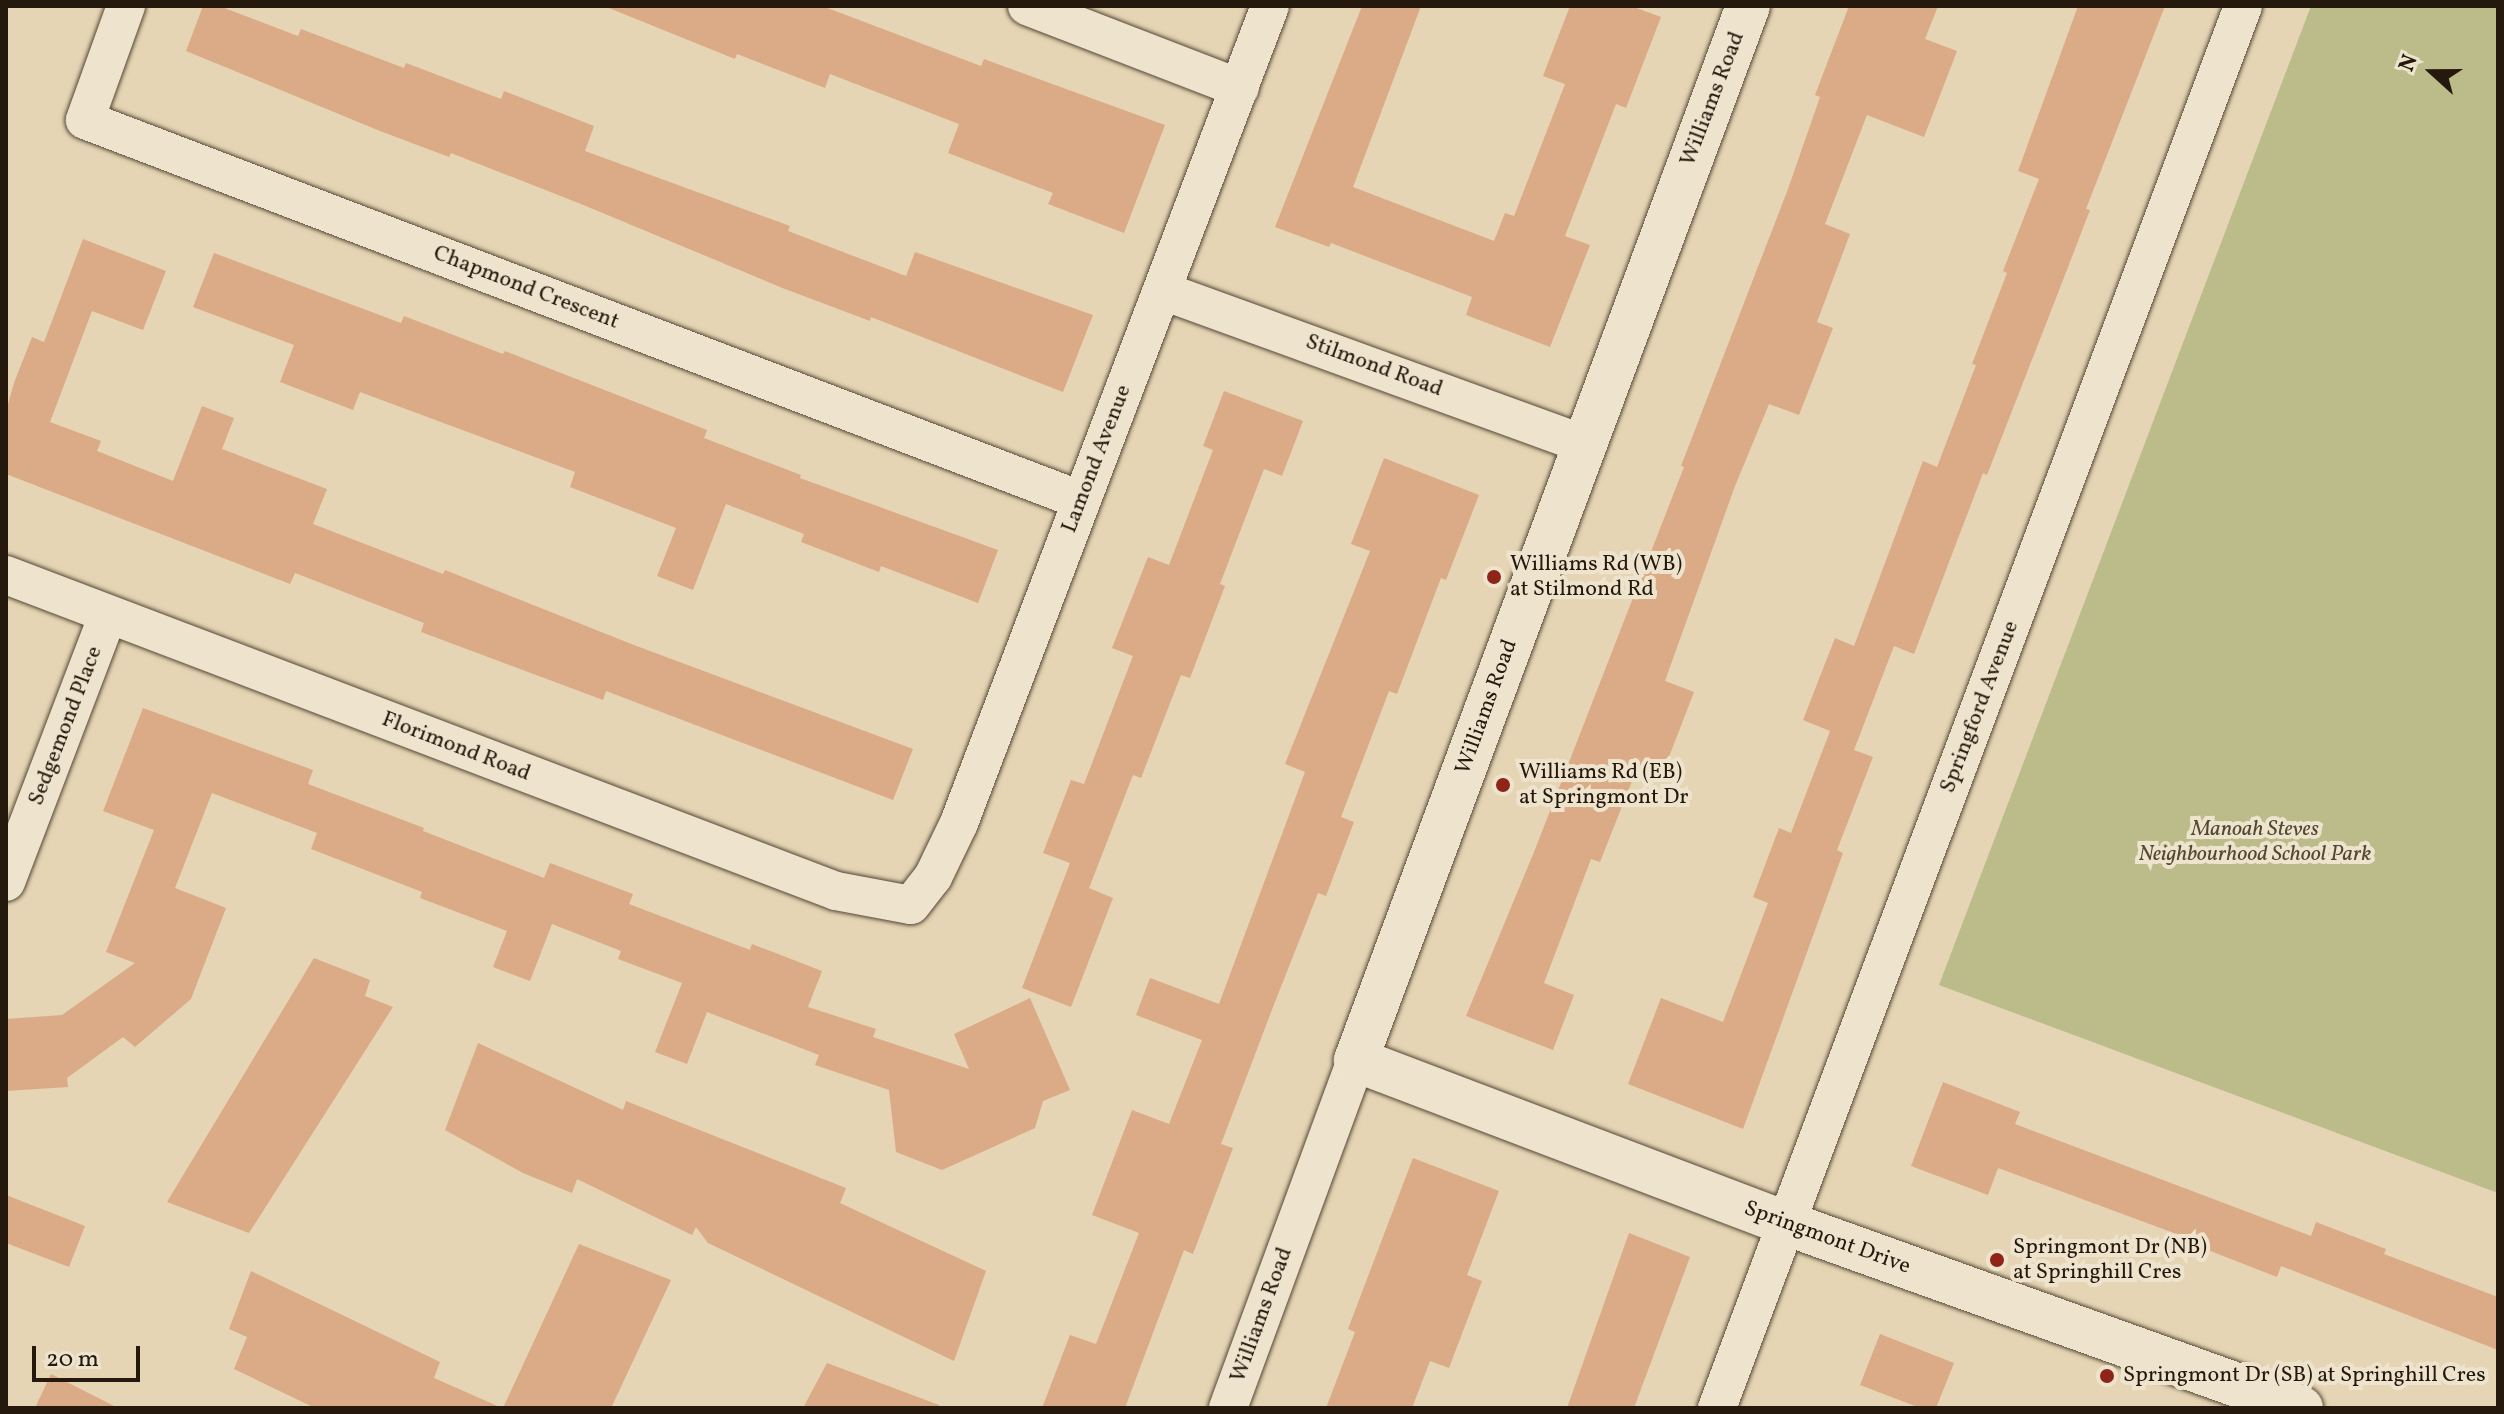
<!DOCTYPE html>
<style>
body{margin:0}
#map{position:relative;width:2504px;height:1414px;overflow:hidden;background:#e5d5b4;font-family:Vollkorn,serif}
div>[style]{position:absolute}
.green>*{inset:0;background:#bbbc89}
.building>*{inset:0;background:#dbaa86}
.roads{filter:drop-shadow(0 0 2px #554736) drop-shadow(0 0 2px #554736)}
.minor>*{height:38px;margin:-19px;padding:0 19px;transform-origin:19px;border-radius:19px;background:#eee4ce}
.tertiary>*{height:44px;margin:-22px;padding:0 22px;transform-origin:22px;border-radius:22px;background:#eee4ce}
.dots>*{width:22px;height:22px;translate:-50% -50%;box-sizing:border-box;border:4px solid #eee4ce;border-radius:50%}
span{translate:-50% -50%;white-space:nowrap;text-align:center;line-height:1.15;-webkit-text-stroke:8px #eee4ce;paint-order:stroke}
.street-label{font-size:22px;color:#25180c}
.poi-label{font-size:22px;color:#25180c}
.left{translate:0 -50%;text-align:left}
.park-label{font-size:22px;color:#524932;font-style:italic}
.frame{position:absolute;inset:0;border:8px solid #25180c;pointer-events:none}
.north{position:absolute;left:2392px;top:32px;width:80px;height:80px;-webkit-text-stroke:6px #eee4ce;paint-order:stroke;rotate:291deg;font-size:22px;font-weight:700;line-height:32px;text-align:center;color:#25180c}
.north::after{content:'';display:block;margin:auto;width:28px;height:36px;background:#25180c;clip-path:polygon(50% 0,100% 100%,50% 72%,0 100%)}
.scale{position:absolute;left:32px;top:1346px;width:108px;height:36px;box-sizing:border-box;border:4px solid #25180c;border-top:0;padding-left:10px;font-size:24px;line-height:28px;white-space:nowrap;color:#25180c;-webkit-text-stroke:6px #eee4ce;paint-order:stroke}
</style>
<div id="map">
<div class="green">
<div style="clip-path:polygon(2311px 6px,2498px 6px,2498px 1193px,1939px 985px)"></div>
</div>
<div class="building">
<div style="clip-path:polygon(203px 6px,219px 6px,298px 36px,301px 29px,404px 68px,406px 63px,501px 99px,504px 91px,594px 126px,585px 151px,790px 226px,788px 231px,906px 276px,915px 252px,1093px 315px,1063px 392px,871px 317px,870px 321px,785px 289px,581px 204px,451px 153px,449px 157px,380px 131px,186px 51px)"></div>
<div style="clip-path:polygon(604px 6px,822px 6px,981px 66px,984px 59px,1165px 125px,1124px 233px,1048px 204px,1053px 193px,948px 153px,959px 124px,830px 74px,825px 88px,737px 54px,735px 59px)"></div>
<div style="clip-path:polygon(1362px 6px,1421px 6px,1353px 187px,1494px 241px,1505px 213px,1514px 216px,1565px 84px,1543px 76px,1570px 6px,1631px 6px,1661px 17px,1626px 108px,1616px 104px,1565px 236px,1590px 245px,1550px 347px,1466px 315px,1472px 297px,1331px 243px,1329px 247px,1275px 227px)"></div>
<div style="clip-path:polygon(1849px 6px,1938px 6px,1925px 39px,1957px 51px,1924px 137px,1867px 115px,1825px 224px,1850px 234px,1817px 322px,1833px 328px,1799px 415px,1769px 404px,1735px 486px,1665px 681px,1694px 692px,1662px 775px,1638px 766px,1600px 862px,1591px 859px,1544px 983px,1574px 995px,1553px 1050px,1466px 1016px,1534px 852px,1684px 467px,1681px 466px,1788px 189px,1820px 97px,1815px 95px)"></div>
<div style="clip-path:polygon(2078px 6px,2165px 6px,2086px 209px,2090px 210px,2058px 293px,1987px 475px,1983px 473px,1914px 654px,1894px 646px,1854px 750px,1873px 757px,1837px 850px,1843px 853px,1743px 1129px,1628px 1084px,1661px 998px,1723px 1022px,1768px 903px,1753px 897px,1779px 828px,1791px 833px,1830px 731px,1803px 720px,1835px 638px,1854px 646px,1923px 461px,1937px 467px,1976px 365px,1972px 364px,2007px 273px,2003px 271px,2039px 179px,2018px 171px)"></div>
<div style="clip-path:polygon(83px 239px,166px 271px,143px 330px,92px 311px,50px 422px,101px 441px,97px 451px,173px 481px,202px 406px,234px 418px,222px 449px,327px 489px,313px 524px,443px 574px,445px 570px,634px 645px,913px 749px,893px 800px,606px 691px,603px 700px,421px 632px,424px 623px,295px 573px,290px 584px,6px 474px,6px 411px,14px 383px,32px 337px,44px 342px)"></div>
<div style="clip-path:polygon(214px 253px,401px 323px,404px 316px,503px 354px,505px 351px,707px 430px,704px 438px,801px 475px,800px 478px,998px 550px,978px 603px,881px 566px,879px 572px,801px 542px,804px 534px,726px 504px,693px 590px,657px 576px,676px 528px,570px 487px,575px 472px,360px 392px,353px 410px,280px 382px,294px 345px,193px 307px)"></div>
<div style="clip-path:polygon(1224px 391px,1303px 421px,1282px 476px,1264px 469px,1220px 584px,1225px 586px,1190px 678px,1181px 675px,1141px 778px,1133px 775px,1089px 888px,1113px 898px,1071px 1007px,1022px 988px,1070px 863px,1043px 853px,1071px 780px,1084px 784px,1133px 656px,1112px 648px,1148px 557px,1169px 565px,1213px 450px,1203px 446px)"></div>
<div style="clip-path:polygon(1384px 458px,1479px 495px,1446px 580px,1441px 578px,1397px 694px,1389px 691px,1341px 817px,1354px 822px,1326px 896px,1318px 893px,1273px 1007px,1221px 1144px,1233px 1148px,1193px 1254px,1184px 1250px,1125px 1408px,1042px 1408px,1070px 1335px,1096px 1344px,1139px 1233px,1092px 1215px,1132px 1110px,1169px 1124px,1202px 1040px,1136px 1015px,1150px 978px,1219px 1004px,1305px 772px,1285px 764px,1370px 551px,1351px 544px)"></div>
<div style="clip-path:polygon(143px 708px,313px 770px,308px 784px,424px 828px,423px 831px,544px 878px,550px 863px,633px 894px,629px 904px,750px 950px,752px 944px,822px 971px,808px 1007px,876px 1029px,873px 1037px,969px 1069px,954px 1034px,1030px 998px,1070px 1090px,1043px 1101px,1035px 1128px,942px 1170px,896px 1152px,889px 1090px,815px 1065px,819px 1055px,707px 1012px,687px 1064px,655px 1052px,682px 983px,618px 959px,621px 951px,552px 924px,530px 981px,493px 967px,507px 931px,420px 898px,422px 892px,311px 849px,317px 833px,212px 793px,175px 888px,226px 908px,191px 999px,135px 1047px,123px 1037px,67px 1078px,68px 1087px,6px 1091px,6px 1019px,62px 1015px,135px 963px,106px 952px,154px 830px,103px 811px)"></div>
<div style="clip-path:polygon(314px 958px,370px 980px,365px 996px,393px 1007px,249px 1233px,167px 1202px)"></div>
<div style="clip-path:polygon(478px 1043px,623px 1110px,626px 1101px,846px 1188px,840px 1203px,986px 1271px,954px 1361px,708px 1243px,696px 1227px,692px 1235px,577px 1179px,572px 1193px,523px 1173px,445px 1130px)"></div>
<div style="clip-path:polygon(1943px 1082px,2020px 1112px,2015px 1124px,2311px 1236px,2316px 1222px,2386px 1249px,2384px 1254px,2498px 1297px,2498px 1350px,2281px 1266px,2277px 1277px,2200px 1247px,2201px 1243px,1998px 1168px,1988px 1195px,1911px 1166px)"></div>
<div style="clip-path:polygon(1413px 1158px,1499px 1191px,1467px 1275px,1482px 1281px,1449px 1368px,1430px 1361px,1412px 1408px,1326px 1408px,1355px 1332px,1348px 1329px)"></div>
<div style="clip-path:polygon(6px 1195px,85px 1226px,69px 1267px,6px 1243px)"></div>
<div style="clip-path:polygon(1629px 1233px,1690px 1257px,1634px 1408px,1567px 1408px)"></div>
<div style="clip-path:polygon(579px 1244px,671px 1280px,611px 1408px,503px 1408px)"></div>
<div style="clip-path:polygon(251px 1271px,440px 1362px,434px 1378px,502px 1408px,315px 1408px,234px 1369px,247px 1337px,229px 1329px)"></div>
<div style="clip-path:polygon(1880px 1334px,1954px 1363px,1936px 1408px,1920px 1408px,1860px 1385px)"></div>
<div style="clip-path:polygon(827px 1363px,939px 1405px,938px 1408px,803px 1408px)"></div>
<div style="clip-path:polygon(51px 1374px,118px 1408px,35px 1408px)"></div>
</div>
<div class="roads">
<div class="minor">
<div style="left:126px;top:6px;width:121px;rotate:109.8deg"></div>
<div style="left:85px;top:120px;width:1065px;rotate:20.9deg"></div>
<div style="left:1027px;top:6px;width:228px;rotate:21.1deg"></div>
<div style="left:1163px;top:291px;width:448px;rotate:20deg"></div>
<div style="left:6px;top:575px;width:888px;rotate:20.84deg"></div>
<div style="left:836px;top:891px;width:76px;rotate:10.6deg"></div>
<div style="left:911px;top:905px;width:36px;rotate:-52deg"></div>
<div style="left:933px;top:877px;width:60px;rotate:-64.3deg"></div>
<div style="left:959px;top:823px;width:874px;rotate:-69.16deg"></div>
<div style="left:6px;top:882px;width:286px;rotate:-69.1deg"></div>
<div style="left:1228px;top:1408px;width:371px;rotate:-69.8deg"></div>
<div style="left:1717px;top:1408px;width:1497px;rotate:-69.43deg"></div>
</div>
<div class="tertiary">
<div style="left:1748px;top:6px;width:1125px;rotate:110.4deg"></div>
<div style="left:1356px;top:1060px;width:462px;rotate:20.8deg"></div>
<div style="left:1788px;top:1224px;width:545px;rotate:19.73deg"></div>
</div>
</div>
<div class="dots">
<div style="left:1494px;top:577px;background:#8f2418"></div>
<div style="left:1503px;top:785px;background:#8f2418"></div>
<div style="left:1997px;top:1260px;background:#8f2418"></div>
<div style="left:2107px;top:1376px;background:#8f2418"></div>
</div>
<div class="street-label">
<span style="left:1713px;top:99px;rotate:-69deg">Williams Road</span>
<span style="left:526px;top:288px;rotate:21deg">Chapmond Crescent</span>
<span style="left:1374px;top:366px;rotate:20deg">Stilmond Road</span>
<span style="left:1097px;top:459px;rotate:-69deg">Lamond Avenue</span>
<span style="left:1487px;top:707px;rotate:-70deg">Williams Road</span>
<span style="left:1980px;top:707px;rotate:-69deg">Springford Avenue</span>
<span style="left:66px;top:726px;rotate:-69deg">Sedgemond Place</span>
<span style="left:456px;top:747px;rotate:21deg">Florimond Road</span>
<span style="left:1827px;top:1238px;rotate:20deg">Springmont Drive</span>
<span style="left:1262px;top:1315px;rotate:-70deg">Williams Road</span>
</div>
<div class="poi-label">
<span class="left" style="left:1510px;top:577px">Williams Rd (WB)<br>at Stilmond Rd</span>
<span class="left" style="left:1519px;top:785px">Williams Rd (EB)<br>at Springmont Dr</span>
<span class="left" style="left:2013px;top:1260px">Springmont Dr (NB)<br>at Springhill Cres</span>
<span class="left" style="left:2123px;top:1376px">Springmont Dr (SB) at Springhill Cres</span>
</div>
<div class="park-label">
<span style="left:2255px;top:842px">Manoah Steves<br>Neighbourhood School Park</span>
</div>
<div class="frame"></div>
<div class="north">N</div>
<div class="scale">20 m</div>
</div>
